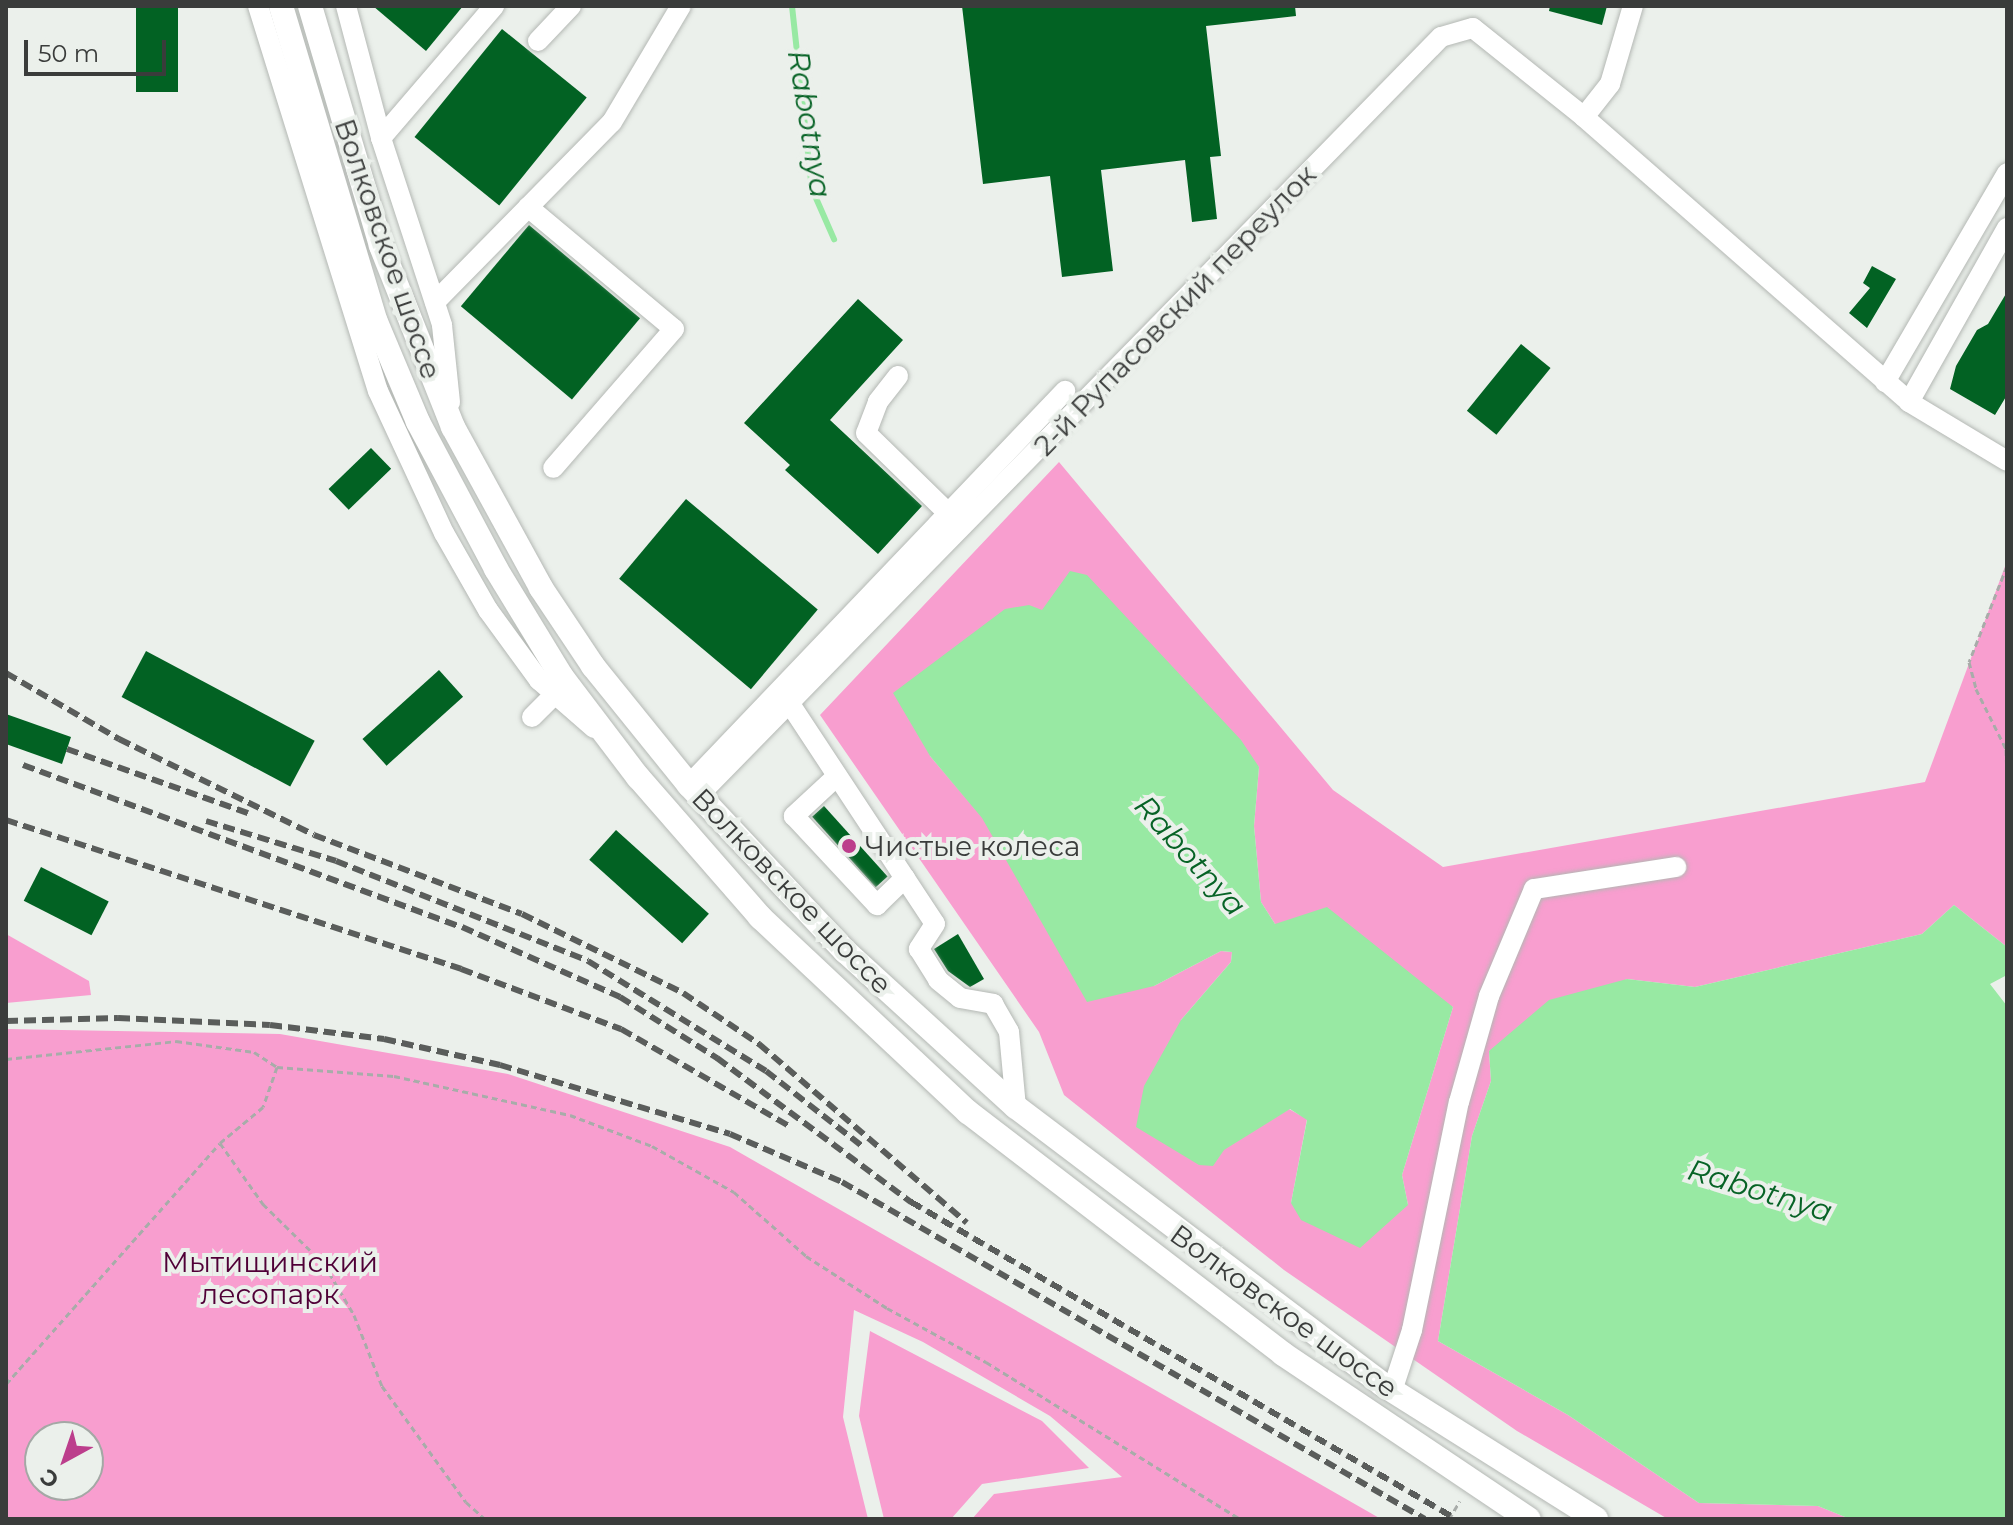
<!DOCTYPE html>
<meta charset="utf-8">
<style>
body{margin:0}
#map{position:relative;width:2013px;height:1525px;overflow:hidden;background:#ebf0eb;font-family:Montserrat,sans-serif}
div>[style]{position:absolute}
.green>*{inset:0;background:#f89ecf}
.water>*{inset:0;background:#98e9a3}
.stream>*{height:6px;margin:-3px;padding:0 3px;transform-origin:3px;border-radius:3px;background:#98e9a3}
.building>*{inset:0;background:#026223;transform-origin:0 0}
.path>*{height:3px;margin-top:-1.5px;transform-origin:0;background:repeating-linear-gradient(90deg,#a8aca9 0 6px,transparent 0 10px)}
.roads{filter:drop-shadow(0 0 2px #b4b8b4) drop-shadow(0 0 2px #b4b8b4)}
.minor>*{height:20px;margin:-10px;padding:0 10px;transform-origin:10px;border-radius:10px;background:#fff}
.major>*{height:24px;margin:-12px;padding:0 12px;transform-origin:12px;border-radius:12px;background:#fff}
.rail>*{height:6px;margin-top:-3px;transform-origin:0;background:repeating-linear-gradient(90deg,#5a5d5b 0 12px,transparent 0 18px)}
.dots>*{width:22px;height:22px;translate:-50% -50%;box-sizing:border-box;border:4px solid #ebf0eb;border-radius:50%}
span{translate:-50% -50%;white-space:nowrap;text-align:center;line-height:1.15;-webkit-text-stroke:8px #ebf0eb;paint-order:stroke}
.street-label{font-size:28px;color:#3a3c3b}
.poi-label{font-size:28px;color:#3a3c3b}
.left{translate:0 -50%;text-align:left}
.park-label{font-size:28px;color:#500037}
.water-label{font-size:30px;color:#076326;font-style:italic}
.frame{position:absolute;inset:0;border:8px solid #3a3c3b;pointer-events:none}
.north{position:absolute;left:24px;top:1421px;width:80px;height:80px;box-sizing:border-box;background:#ebf0eb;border:2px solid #a4a8a5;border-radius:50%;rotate:220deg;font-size:22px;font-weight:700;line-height:32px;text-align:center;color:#3a3c3b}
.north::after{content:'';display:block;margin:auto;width:28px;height:36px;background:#bc3e8c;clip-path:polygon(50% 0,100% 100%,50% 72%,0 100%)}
.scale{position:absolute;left:24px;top:40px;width:142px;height:36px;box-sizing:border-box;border:4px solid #3a3c3b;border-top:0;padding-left:10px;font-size:24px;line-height:28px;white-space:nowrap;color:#3a3c3b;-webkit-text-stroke:6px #ebf0eb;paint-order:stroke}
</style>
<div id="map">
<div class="green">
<div style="clip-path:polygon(evenodd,1059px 462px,1333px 790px,1443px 867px,1925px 782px,2007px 561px,2007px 947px,1954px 905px,1922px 934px,1695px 987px,1627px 979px,1489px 1051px,1491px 1081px,1472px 1136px,1438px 1341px,1568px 1415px,1699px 1503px,1818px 1506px,1850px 1519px,1668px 1519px,1517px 1431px,1284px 1270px,1064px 1095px,1039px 1032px,820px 715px,1059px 462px,1029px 606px,1259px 767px,1254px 826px,1261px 902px,1275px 924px,1453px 1007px,1402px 1175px,1408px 1205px,1291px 1203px,1307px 1119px,1289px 1109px,1223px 1150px,1181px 1020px,1231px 962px,1232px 952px,1221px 951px,1154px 986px,982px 817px,930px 756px,1029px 606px)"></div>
<div style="clip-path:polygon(6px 934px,89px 981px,91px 995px,6px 1003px)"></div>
<div style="clip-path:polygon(evenodd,6px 1029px,280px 1034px,508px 1074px,730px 1147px,1381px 1519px,972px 1519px,994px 1494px,1122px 1477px,1050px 1416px,923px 1342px,854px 1310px,843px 1417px,868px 1519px,6px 1519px,6px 1029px,88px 1437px,88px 1485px,40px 1485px,40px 1437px,88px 1437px)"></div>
<div style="clip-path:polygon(870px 1331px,1042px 1421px,1089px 1468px,982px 1484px,951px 1519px,884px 1519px,859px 1416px)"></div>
</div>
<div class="water">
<div style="clip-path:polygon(1070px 571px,1087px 575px,1241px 740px,1259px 767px,1254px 826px,1261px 902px,1275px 924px,1327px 907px,1453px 1007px,1402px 1175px,1408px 1205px,1360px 1248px,1301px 1220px,1291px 1203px,1307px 1120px,1290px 1109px,1224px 1150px,1213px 1166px,1199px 1165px,1136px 1127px,1144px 1086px,1181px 1020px,1231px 962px,1232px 952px,1221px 951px,1154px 986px,1087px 1002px,982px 818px,930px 756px,893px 693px,1005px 609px,1029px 605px,1042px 610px)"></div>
<div style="clip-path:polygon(1954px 905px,2007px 947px,2007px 975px,1990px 984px,2007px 1006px,2007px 1519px,1850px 1519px,1818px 1506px,1699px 1503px,1568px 1415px,1438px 1341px,1472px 1136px,1491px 1081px,1489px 1051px,1549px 1000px,1627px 979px,1695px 987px,1922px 934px)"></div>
</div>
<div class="stream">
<div style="left:792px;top:6px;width:184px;rotate:83.8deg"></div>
<div style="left:812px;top:189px;width:55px;rotate:66.3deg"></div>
</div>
<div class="building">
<div style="left:136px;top:6px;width:42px;height:86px"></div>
<div style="clip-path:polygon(373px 6px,463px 6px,426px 51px)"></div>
<div style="clip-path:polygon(962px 6px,1295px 6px,1296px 16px,1206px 26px,1221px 156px,1210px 157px,1217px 219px,1192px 222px,1185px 160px,1101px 170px,1113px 271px,1062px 277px,1050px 176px,983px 184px)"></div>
<div style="clip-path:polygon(1550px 6px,1607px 6px,1602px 25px,1549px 11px)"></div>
<div style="left:502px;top:29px;width:109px;height:139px;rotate:39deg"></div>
<div style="left:529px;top:225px;width:145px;height:106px;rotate:40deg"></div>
<div style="clip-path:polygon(1872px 266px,1896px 279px,1867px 328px,1849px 313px,1870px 288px,1863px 283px)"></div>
<div style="clip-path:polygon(2007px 292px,2007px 395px,1995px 415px,1950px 389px,1956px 366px,1977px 330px,1988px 324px)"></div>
<div style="clip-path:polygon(858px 299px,903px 340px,830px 420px,922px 506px,878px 554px,785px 470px,790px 465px,744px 423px)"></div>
<div style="left:1521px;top:344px;width:38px;height:86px;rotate:39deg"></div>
<div style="left:371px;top:448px;width:29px;height:59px;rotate:46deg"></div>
<div style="left:686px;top:499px;width:172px;height:104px;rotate:40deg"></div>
<div style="left:146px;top:651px;width:191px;height:52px;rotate:28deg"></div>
<div style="left:439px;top:670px;width:36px;height:103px;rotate:48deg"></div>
<div style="clip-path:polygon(6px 714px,71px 737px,62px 764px,6px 744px)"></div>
<div style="left:824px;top:806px;width:95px;height:16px;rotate:48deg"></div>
<div style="left:616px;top:830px;width:125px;height:40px;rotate:42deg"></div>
<div style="left:41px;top:867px;width:76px;height:38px;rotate:27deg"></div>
<div style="clip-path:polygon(958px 934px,984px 979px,970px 987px,948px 971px,934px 949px)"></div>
</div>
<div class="path">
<div style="left:2007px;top:566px;width:103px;rotate:111.6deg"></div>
<div style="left:1969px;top:662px;width:28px;rotate:75deg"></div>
<div style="left:1976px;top:689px;width:67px;rotate:63.4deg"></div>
<div style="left:2006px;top:749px;width:24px;rotate:88deg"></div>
<div style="left:6px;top:1059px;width:171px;rotate:-6deg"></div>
<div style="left:176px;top:1041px;width:79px;rotate:8deg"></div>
<div style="left:254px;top:1052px;width:27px;rotate:33deg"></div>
<div style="left:277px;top:1067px;width:42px;rotate:109.3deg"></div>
<div style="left:263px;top:1107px;width:56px;rotate:140.1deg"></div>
<div style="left:220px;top:1143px;width:75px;rotate:54.8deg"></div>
<div style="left:263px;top:1204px;width:86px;rotate:44.5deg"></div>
<div style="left:324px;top:1264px;width:59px;rotate:59.5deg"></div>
<div style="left:354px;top:1315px;width:76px;rotate:68.5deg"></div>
<div style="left:382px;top:1386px;width:143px;rotate:54.1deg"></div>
<div style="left:466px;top:1502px;width:25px;rotate:42deg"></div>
<div style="left:277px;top:1067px;width:117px;rotate:4.4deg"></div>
<div style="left:394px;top:1076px;width:180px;rotate:12.5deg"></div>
<div style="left:570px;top:1115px;width:88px;rotate:20.7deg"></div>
<div style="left:652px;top:1146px;width:94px;rotate:29.3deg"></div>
<div style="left:734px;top:1192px;width:96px;rotate:41.6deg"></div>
<div style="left:806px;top:1256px;width:96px;rotate:32.7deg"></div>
<div style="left:887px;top:1308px;width:113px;rotate:28.6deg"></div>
<div style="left:986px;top:1362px;width:299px;rotate:31.7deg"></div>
<div style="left:6px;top:1384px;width:322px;rotate:-48.4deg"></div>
<div style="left:1449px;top:1519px;width:21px;rotate:-59deg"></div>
</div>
<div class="roads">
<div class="minor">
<div style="left:258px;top:6px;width:403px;rotate:72.7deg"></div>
<div style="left:378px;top:391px;width:157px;rotate:65.1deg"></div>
<div style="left:444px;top:533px;width:89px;rotate:60.3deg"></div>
<div style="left:488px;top:610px;width:87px;rotate:53.9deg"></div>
<div style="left:539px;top:680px;width:73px;rotate:41.1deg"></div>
<div style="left:346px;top:6px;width:137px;rotate:75.1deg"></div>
<div style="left:381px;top:138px;width:197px;rotate:71.9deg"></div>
<div style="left:442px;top:325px;width:78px;rotate:84.1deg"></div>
<div style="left:538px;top:41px;width:48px;rotate:-46.7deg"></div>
<div style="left:1584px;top:117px;width:432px;rotate:41.2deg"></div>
<div style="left:1909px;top:402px;width:114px;rotate:31deg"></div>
<div style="left:381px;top:138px;width:174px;rotate:-49.4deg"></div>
<div style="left:528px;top:207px;width:190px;rotate:39.9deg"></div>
<div style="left:674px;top:329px;width:184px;rotate:131deg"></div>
<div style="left:435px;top:302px;width:252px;rotate:-45.5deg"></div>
<div style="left:612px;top:122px;width:135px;rotate:-59.3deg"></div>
<div style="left:898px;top:376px;width:33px;rotate:128deg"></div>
<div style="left:878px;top:402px;width:33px;rotate:111deg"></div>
<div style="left:866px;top:433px;width:116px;rotate:44.3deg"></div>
<div style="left:1885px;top:382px;width:242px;rotate:-59.7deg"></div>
<div style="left:1909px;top:402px;width:200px;rotate:-60.6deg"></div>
<div style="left:790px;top:704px;width:263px;rotate:56.6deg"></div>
<div style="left:935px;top:924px;width:30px;rotate:123deg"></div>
<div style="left:919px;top:949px;width:36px;rotate:58deg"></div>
<div style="left:938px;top:980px;width:28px;rotate:39deg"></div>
<div style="left:960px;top:998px;width:34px;rotate:10deg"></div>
<div style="left:993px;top:1004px;width:32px;rotate:60deg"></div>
<div style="left:1009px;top:1032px;width:75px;rotate:84.7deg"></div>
<div style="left:532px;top:717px;width:44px;rotate:-45deg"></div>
<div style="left:837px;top:776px;width:59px;rotate:137.1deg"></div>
<div style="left:794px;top:816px;width:122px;rotate:47deg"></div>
<div style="left:877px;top:905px;width:39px;rotate:-44deg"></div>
<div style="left:689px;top:785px;width:545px;rotate:-46.34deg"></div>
<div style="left:698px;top:796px;width:1062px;rotate:-45.61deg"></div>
<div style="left:1441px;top:37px;width:33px;rotate:-16deg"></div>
<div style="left:1473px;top:28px;width:142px;rotate:38.7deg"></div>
<div style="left:1584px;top:117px;width:42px;rotate:-51.8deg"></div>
<div style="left:1610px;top:84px;width:81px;rotate:-73.6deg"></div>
<div style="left:1392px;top:1391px;width:64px;rotate:-71.8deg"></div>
<div style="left:1412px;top:1330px;width:233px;rotate:-78.4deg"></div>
<div style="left:1459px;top:1102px;width:110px;rotate:-74.2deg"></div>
<div style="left:1489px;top:996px;width:116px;rotate:-67.2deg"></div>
<div style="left:1534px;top:889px;width:144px;rotate:-8.8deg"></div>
</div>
<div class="major">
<div style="left:281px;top:6px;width:330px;rotate:73.3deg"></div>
<div style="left:376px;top:322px;width:108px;rotate:67.2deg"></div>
<div style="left:418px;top:422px;width:166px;rotate:62deg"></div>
<div style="left:496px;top:569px;width:127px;rotate:58.6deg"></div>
<div style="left:562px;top:677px;width:126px;rotate:52.8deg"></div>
<div style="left:638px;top:777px;width:186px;rotate:48.9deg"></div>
<div style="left:760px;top:917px;width:285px;rotate:43.2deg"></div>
<div style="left:968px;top:1112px;width:397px;rotate:37.5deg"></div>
<div style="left:1283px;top:1354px;width:296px;rotate:33.9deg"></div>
<div style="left:310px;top:6px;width:250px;rotate:73.5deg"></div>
<div style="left:381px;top:246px;width:195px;rotate:68.3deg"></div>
<div style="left:453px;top:427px;width:183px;rotate:61.3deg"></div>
<div style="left:541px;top:588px;width:94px;rotate:56.3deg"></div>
<div style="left:593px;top:666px;width:153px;rotate:51.1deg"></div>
<div style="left:689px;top:785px;width:228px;rotate:46.8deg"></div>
<div style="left:845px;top:951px;width:231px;rotate:42.4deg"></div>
<div style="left:1016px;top:1107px;width:459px;rotate:37.1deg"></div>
<div style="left:1382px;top:1384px;width:253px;rotate:32.2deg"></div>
</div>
</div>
<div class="rail">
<div style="left:6px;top:673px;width:131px;rotate:30.3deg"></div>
<div style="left:119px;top:739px;width:217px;rotate:26.2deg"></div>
<div style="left:314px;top:835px;width:222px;rotate:20.8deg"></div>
<div style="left:522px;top:914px;width:179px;rotate:26.1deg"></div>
<div style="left:683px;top:993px;width:92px;rotate:33.9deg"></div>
<div style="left:759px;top:1044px;width:274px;rotate:40.7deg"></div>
<div style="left:67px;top:749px;width:192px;rotate:19.5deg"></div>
<div style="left:23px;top:765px;width:468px;rotate:20.3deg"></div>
<div style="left:462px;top:927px;width:173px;rotate:23.9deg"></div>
<div style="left:620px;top:997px;width:115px;rotate:32.2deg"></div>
<div style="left:717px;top:1058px;width:242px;rotate:36.6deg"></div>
<div style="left:911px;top:1202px;width:630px;rotate:30.18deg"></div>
<div style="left:6px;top:820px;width:479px;rotate:18.1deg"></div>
<div style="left:461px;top:969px;width:171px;rotate:20.6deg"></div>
<div style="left:621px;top:1029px;width:194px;rotate:30deg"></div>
<div style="left:206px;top:821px;width:136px;rotate:17.1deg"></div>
<div style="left:336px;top:861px;width:271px;rotate:21.6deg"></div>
<div style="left:588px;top:961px;width:209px;rotate:31.7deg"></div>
<div style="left:766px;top:1071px;width:122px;rotate:38deg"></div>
<div style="left:6px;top:1021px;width:112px;rotate:-1.5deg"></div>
<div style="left:118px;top:1018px;width:152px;rotate:2.6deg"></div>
<div style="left:270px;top:1025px;width:115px;rotate:7deg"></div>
<div style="left:384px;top:1039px;width:119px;rotate:12.6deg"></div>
<div style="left:500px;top:1065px;width:240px;rotate:16.7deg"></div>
<div style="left:730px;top:1134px;width:122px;rotate:23.2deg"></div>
<div style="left:842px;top:1182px;width:673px;rotate:30.03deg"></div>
</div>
<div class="dots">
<div style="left:849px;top:846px;background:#bc3e8c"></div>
</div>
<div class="street-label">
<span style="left:388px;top:249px;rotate:71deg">Волковское шоссе</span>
<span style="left:1175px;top:310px;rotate:-46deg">2-й Рупасовский переулок</span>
<span style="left:792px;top:891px;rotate:46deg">Волковское шоссе</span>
<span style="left:1284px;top:1311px;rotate:36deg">Волковское шоссе</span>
</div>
<div class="poi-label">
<span class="left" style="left:865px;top:846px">Чистые колеса</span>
</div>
<div class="park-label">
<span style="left:270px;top:1278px">Мытищинский<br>лесопарк</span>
</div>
<div class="water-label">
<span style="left:809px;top:124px;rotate:81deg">Rabotnya</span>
<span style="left:1190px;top:856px;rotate:48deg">Rabotnya</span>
<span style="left:1760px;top:1191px;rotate:17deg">Rabotnya</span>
</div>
<div class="frame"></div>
<div class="north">С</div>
<div class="scale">50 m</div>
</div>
